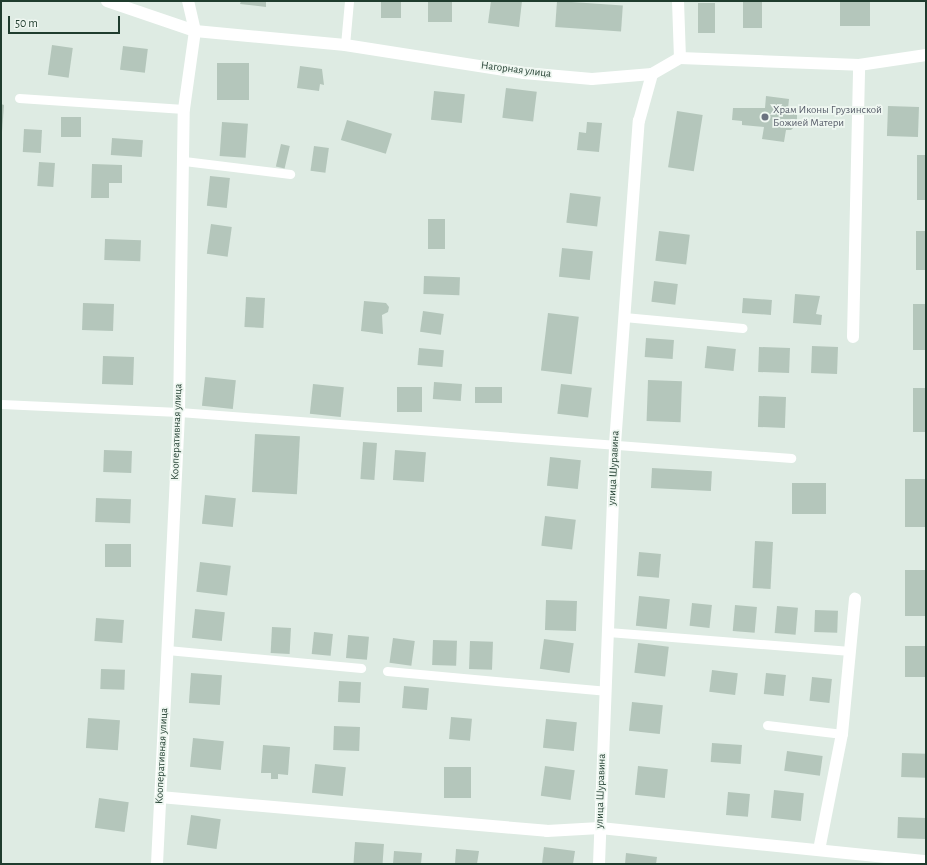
<!DOCTYPE html>
<meta charset="utf-8">
<style>
body{margin:0}
#map{position:relative;width:927px;height:865px;overflow:hidden;background:#deebe3;font-family:"Alegreya Sans",sans-serif}
div>[style]{position:absolute}
.building>*{inset:0;background:#b4c6bb;transform-origin:0 0}
.service>*{height:9px;margin:-4.5px;padding:0 4.5px;transform-origin:4.5px;border-radius:4.5px;background:#fff}
.minor>*{height:12px;margin:-6px;padding:0 6px;transform-origin:6px;border-radius:6px;background:#fff}
.dots>*{width:11px;height:11px;translate:-50% -50%;box-sizing:border-box;border:2px solid #eff7f1;border-radius:50%}
span{translate:-50% -50%;white-space:nowrap;text-align:center;line-height:1.15;-webkit-text-stroke:3.5px #eff7f1;paint-order:stroke}
.street-label{font-size:11px;color:#1f3c2e}
.worship-label{font-size:11px;color:#5b616d}
.left{translate:0 -50%;text-align:left}
.frame{position:absolute;inset:0;border:2px solid #1f3c2e;pointer-events:none}
.scale{position:absolute;left:8px;top:16px;width:112px;height:18px;box-sizing:border-box;border:2px solid #1f3c2e;border-top:0;padding-left:5px;font-size:12px;line-height:14px;white-space:nowrap;color:#1f3c2e;-webkit-text-stroke:3px #eff7f1;paint-order:stroke}
</style>
<div id="map">
<div class="building">
<div style="clip-path:polygon(241px 1px,266px 1px,266px 7px,240px 4px)"></div>
<div style="left:381px;top:1px;width:20px;height:17px"></div>
<div style="left:428px;top:1px;width:24px;height:21px"></div>
<div style="clip-path:polygon(491px 1px,522px 1px,519px 27px,488px 23px)"></div>
<div style="left:557px;top:1px;width:66px;height:26px;rotate:4deg"></div>
<div style="left:743px;top:1px;width:19px;height:27px"></div>
<div style="left:840px;top:1px;width:30px;height:25px"></div>
<div style="left:698px;top:3px;width:17px;height:30px"></div>
<div style="left:52px;top:45px;width:21px;height:30px;rotate:8deg"></div>
<div style="left:123px;top:46px;width:25px;height:24px;rotate:7deg"></div>
<div style="left:217px;top:63px;width:32px;height:37px"></div>
<div style="clip-path:polygon(300px 66px,322px 69px,324px 85px,320px 84px,319px 91px,297px 88px)"></div>
<div style="left:506px;top:88px;width:31px;height:30px;rotate:7deg"></div>
<div style="left:434px;top:91px;width:31px;height:29px;rotate:6deg"></div>
<div style="clip-path:polygon(766px 96px,789px 99px,788px 109px,797px 115px,797px 124px,791px 130px,786px 130px,784px 142px,762px 139px,764px 127px,742px 125px,742px 121px,732px 120px,733px 108px,765px 108px)"></div>
<div style="clip-path:polygon(1px 104px,4px 105px,2px 132px,1px 132px)"></div>
<div style="left:888px;top:106px;width:31px;height:30px;rotate:2deg"></div>
<div style="left:677px;top:111px;width:26px;height:57px;rotate:9deg"></div>
<div style="left:61px;top:117px;width:20px;height:20px"></div>
<div style="left:347px;top:120px;width:47px;height:21px;rotate:17deg"></div>
<div style="left:222px;top:122px;width:26px;height:34px;rotate:4deg"></div>
<div style="clip-path:polygon(587px 122px,602px 123px,599px 152px,577px 150px,579px 132px,586px 133px)"></div>
<div style="left:24px;top:129px;width:18px;height:23px;rotate:3deg"></div>
<div style="left:112px;top:138px;width:31px;height:17px;rotate:4deg"></div>
<div style="left:281px;top:144px;width:9px;height:23px;rotate:13deg"></div>
<div style="left:314px;top:146px;width:15px;height:25px;rotate:8deg"></div>
<div style="left:917px;top:155px;width:9px;height:45px"></div>
<div style="left:39px;top:162px;width:16px;height:24px;rotate:4deg"></div>
<div style="clip-path:polygon(92px 164px,122px 165px,122px 183px,109px 183px,109px 198px,91px 198px)"></div>
<div style="left:210px;top:176px;width:20px;height:30px;rotate:6deg"></div>
<div style="left:570px;top:193px;width:31px;height:30px;rotate:7deg"></div>
<div style="left:428px;top:219px;width:17px;height:30px"></div>
<div style="left:211px;top:224px;width:21px;height:30px;rotate:8deg"></div>
<div style="left:659px;top:231px;width:31px;height:30px;rotate:7deg"></div>
<div style="left:916px;top:231px;width:10px;height:39px"></div>
<div style="left:105px;top:239px;width:36px;height:21px;rotate:2deg"></div>
<div style="left:562px;top:248px;width:31px;height:29px;rotate:6deg"></div>
<div style="left:424px;top:276px;width:36px;height:18px;rotate:2deg"></div>
<div style="left:654px;top:281px;width:24px;height:21px;rotate:7deg"></div>
<div style="clip-path:polygon(795px 294px,820px 296px,816px 314px,822px 315px,821px 325px,793px 323px)"></div>
<div style="left:246px;top:297px;width:19px;height:30px;rotate:3deg"></div>
<div style="left:743px;top:298px;width:29px;height:15px;rotate:4deg"></div>
<div style="clip-path:polygon(364px 301px,386px 303px,389px 307px,388px 312px,382px 315px,383px 334px,361px 331px)"></div>
<div style="left:83px;top:303px;width:31px;height:27px;rotate:2deg"></div>
<div style="left:913px;top:304px;width:13px;height:46px"></div>
<div style="left:423px;top:311px;width:21px;height:21px;rotate:8deg"></div>
<div style="left:548px;top:313px;width:31px;height:58px;rotate:7deg"></div>
<div style="left:646px;top:338px;width:28px;height:19px;rotate:4deg"></div>
<div style="left:707px;top:346px;width:29px;height:22px;rotate:6deg"></div>
<div style="left:812px;top:346px;width:26px;height:27px;rotate:2deg"></div>
<div style="left:759px;top:347px;width:31px;height:25px;rotate:2deg"></div>
<div style="left:419px;top:348px;width:25px;height:17px;rotate:5deg"></div>
<div style="left:103px;top:356px;width:31px;height:28px;rotate:2deg"></div>
<div style="left:205px;top:377px;width:31px;height:29px;rotate:6deg"></div>
<div style="left:648px;top:380px;width:34px;height:41px;rotate:2deg"></div>
<div style="left:434px;top:382px;width:28px;height:17px;rotate:4deg"></div>
<div style="left:313px;top:384px;width:31px;height:30px;rotate:6deg"></div>
<div style="left:561px;top:384px;width:31px;height:30px;rotate:7deg"></div>
<div style="left:397px;top:387px;width:25px;height:25px"></div>
<div style="left:475px;top:387px;width:27px;height:16px"></div>
<div style="left:913px;top:388px;width:13px;height:44px"></div>
<div style="left:759px;top:396px;width:27px;height:31px;rotate:2deg"></div>
<div style="left:255px;top:434px;width:45px;height:58px;rotate:3deg"></div>
<div style="left:363px;top:442px;width:14px;height:37px;rotate:4deg"></div>
<div style="left:104px;top:450px;width:28px;height:22px;rotate:2deg"></div>
<div style="left:395px;top:450px;width:31px;height:30px;rotate:4deg"></div>
<div style="left:550px;top:457px;width:31px;height:29px;rotate:6deg"></div>
<div style="left:652px;top:468px;width:60px;height:20px;rotate:3deg"></div>
<div style="left:905px;top:479px;width:21px;height:48px"></div>
<div style="left:792px;top:483px;width:34px;height:31px"></div>
<div style="left:205px;top:495px;width:31px;height:29px;rotate:6deg"></div>
<div style="left:96px;top:498px;width:35px;height:24px;rotate:2deg"></div>
<div style="left:545px;top:516px;width:31px;height:30px;rotate:7deg"></div>
<div style="left:755px;top:541px;width:18px;height:47px;rotate:3deg"></div>
<div style="left:131px;top:544px;width:23px;height:26px;rotate:90deg"></div>
<div style="left:639px;top:552px;width:22px;height:24px;rotate:5deg"></div>
<div style="left:200px;top:562px;width:31px;height:30px;rotate:7deg"></div>
<div style="left:905px;top:570px;width:21px;height:46px"></div>
<div style="left:639px;top:596px;width:31px;height:30px;rotate:6deg"></div>
<div style="left:546px;top:600px;width:31px;height:30px;rotate:2deg"></div>
<div style="left:692px;top:603px;width:20px;height:23px;rotate:6deg"></div>
<div style="left:735px;top:605px;width:22px;height:26px;rotate:5deg"></div>
<div style="left:777px;top:606px;width:21px;height:27px;rotate:5deg"></div>
<div style="left:195px;top:609px;width:30px;height:29px;rotate:6deg"></div>
<div style="left:815px;top:610px;width:23px;height:22px;rotate:2deg"></div>
<div style="left:96px;top:618px;width:28px;height:23px;rotate:4deg"></div>
<div style="left:272px;top:627px;width:19px;height:26px;rotate:3deg"></div>
<div style="left:314px;top:632px;width:19px;height:22px;rotate:6deg"></div>
<div style="left:348px;top:635px;width:21px;height:23px;rotate:5deg"></div>
<div style="left:393px;top:638px;width:22px;height:25px;rotate:8deg"></div>
<div style="left:544px;top:639px;width:30px;height:30px;rotate:8deg"></div>
<div style="left:433px;top:640px;width:24px;height:25px;rotate:2deg"></div>
<div style="left:470px;top:641px;width:23px;height:28px;rotate:2deg"></div>
<div style="left:638px;top:643px;width:31px;height:30px;rotate:7deg"></div>
<div style="left:926px;top:646px;width:31px;height:21px;rotate:90deg"></div>
<div style="left:101px;top:669px;width:24px;height:20px;rotate:2deg"></div>
<div style="left:712px;top:670px;width:26px;height:22px;rotate:7deg"></div>
<div style="left:191px;top:673px;width:31px;height:30px;rotate:4deg"></div>
<div style="left:766px;top:673px;width:20px;height:21px;rotate:6deg"></div>
<div style="left:812px;top:677px;width:20px;height:24px;rotate:6deg"></div>
<div style="left:339px;top:681px;width:22px;height:21px;rotate:3deg"></div>
<div style="left:404px;top:686px;width:25px;height:22px;rotate:5deg"></div>
<div style="left:632px;top:702px;width:31px;height:29px;rotate:6deg"></div>
<div style="left:451px;top:717px;width:21px;height:22px;rotate:5deg"></div>
<div style="left:88px;top:718px;width:32px;height:30px;rotate:4deg"></div>
<div style="left:546px;top:719px;width:31px;height:29px;rotate:6deg"></div>
<div style="left:334px;top:726px;width:26px;height:24px;rotate:2deg"></div>
<div style="left:193px;top:738px;width:31px;height:29px;rotate:6deg"></div>
<div style="left:712px;top:743px;width:30px;height:19px;rotate:4deg"></div>
<div style="clip-path:polygon(263px 745px,290px 747px,288px 775px,278px 774px,278px 779px,271px 779px,271px 773px,261px 773px)"></div>
<div style="left:787px;top:751px;width:36px;height:20px;rotate:8deg"></div>
<div style="left:902px;top:753px;width:24px;height:24px;rotate:2deg"></div>
<div style="left:315px;top:764px;width:31px;height:29px;rotate:6deg"></div>
<div style="left:545px;top:766px;width:30px;height:30px;rotate:8deg"></div>
<div style="left:638px;top:766px;width:30px;height:29px;rotate:6deg"></div>
<div style="left:444px;top:767px;width:27px;height:31px"></div>
<div style="left:774px;top:790px;width:30px;height:28px;rotate:6deg"></div>
<div style="left:728px;top:792px;width:22px;height:23px;rotate:5deg"></div>
<div style="left:99px;top:798px;width:30px;height:30px;rotate:8deg"></div>
<div style="left:191px;top:815px;width:30px;height:30px;rotate:8deg"></div>
<div style="left:898px;top:817px;width:28px;height:21px;rotate:2deg"></div>
<div style="left:355px;top:842px;width:29px;height:22px;rotate:4deg"></div>
<div style="clip-path:polygon(544px 847px,575px 851px,573px 864px,542px 864px)"></div>
<div style="clip-path:polygon(456px 849px,479px 851px,477px 864px,455px 864px)"></div>
<div style="clip-path:polygon(394px 851px,422px 853px,421px 864px,393px 864px)"></div>
<div style="clip-path:polygon(626px 853px,657px 857px,656px 864px,625px 864px)"></div>
</div>
<div class="service">
<div style="left:345px;top:45px;width:44px;rotate:-84.8deg"></div>
<div style="left:19px;top:98px;width:165px;rotate:3.8deg"></div>
<div style="left:184px;top:161px;width:107px;rotate:7deg"></div>
<div style="left:624px;top:317px;width:119px;rotate:5.3deg"></div>
<div style="left:1px;top:404px;width:178px;rotate:2.6deg"></div>
<div style="left:179px;top:412px;width:614px;rotate:4.3deg"></div>
<div style="left:608px;top:632px;width:243px;rotate:4.5deg"></div>
<div style="left:167px;top:650px;width:195px;rotate:5.3deg"></div>
<div style="left:387px;top:671px;width:219px;rotate:5.2deg"></div>
<div style="left:767px;top:725px;width:76px;rotate:6.8deg"></div>
</div>
<div class="minor">
<div style="left:107px;top:1px;width:93px;rotate:18.8deg"></div>
<div style="left:195px;top:31px;width:151px;rotate:5.3deg"></div>
<div style="left:345px;top:45px;width:181px;rotate:8.9deg"></div>
<div style="left:524px;top:73px;width:68px;rotate:5deg"></div>
<div style="left:592px;top:79px;width:60px;rotate:-4.8deg"></div>
<div style="left:652px;top:74px;width:32px;rotate:-30deg"></div>
<div style="left:680px;top:58px;width:179px;rotate:2.2deg"></div>
<div style="left:859px;top:65px;width:68px;rotate:-8.5deg"></div>
<div style="left:678px;top:1px;width:57px;rotate:88deg"></div>
<div style="left:853px;top:337px;width:272px;rotate:-88.7deg"></div>
<div style="left:160px;top:797px;width:388px;rotate:5deg"></div>
<div style="left:547px;top:831px;width:53px;rotate:-3.2deg"></div>
<div style="left:600px;top:828px;width:328px;rotate:5.8deg"></div>
<div style="left:819px;top:850px;width:118px;rotate:-78.8deg"></div>
<div style="left:842px;top:734px;width:136px;rotate:-84.5deg"></div>
<div style="left:157px;top:864px;width:453px;rotate:-87.2deg"></div>
<div style="left:179px;top:412px;width:303px;rotate:-89.1deg"></div>
<div style="left:184px;top:109px;width:79px;rotate:-82deg"></div>
<div style="left:195px;top:31px;width:31px;rotate:-103deg"></div>
<div style="left:599px;top:864px;width:420px;rotate:-87.8deg"></div>
<div style="left:615px;top:444px;width:324px;rotate:-85.8deg"></div>
<div style="left:639px;top:121px;width:49px;rotate:-74.5deg"></div>
</div>
<div class="dots">
<div style="left:765px;top:117px;background:#6b7280"></div>
</div>
<div class="street-label">
<span style="left:516px;top:70px;rotate:7deg">Нагорная улица</span>
<span style="left:177px;top:432px;rotate:-88deg">Кооперативная улица</span>
<span style="left:614px;top:468px;rotate:-87deg">улица Шуравина</span>
<span style="left:162px;top:756px;rotate:-87deg">Кооперативная улица</span>
<span style="left:601px;top:791px;rotate:-88deg">улица Шуравина</span>
</div>
<div class="worship-label">
<span class="left" style="left:773px;top:117px">Храм Иконы Грузинской<br>Божией Матери</span>
</div>
<div class="frame"></div>
<div class="scale">50 m</div>
</div>
